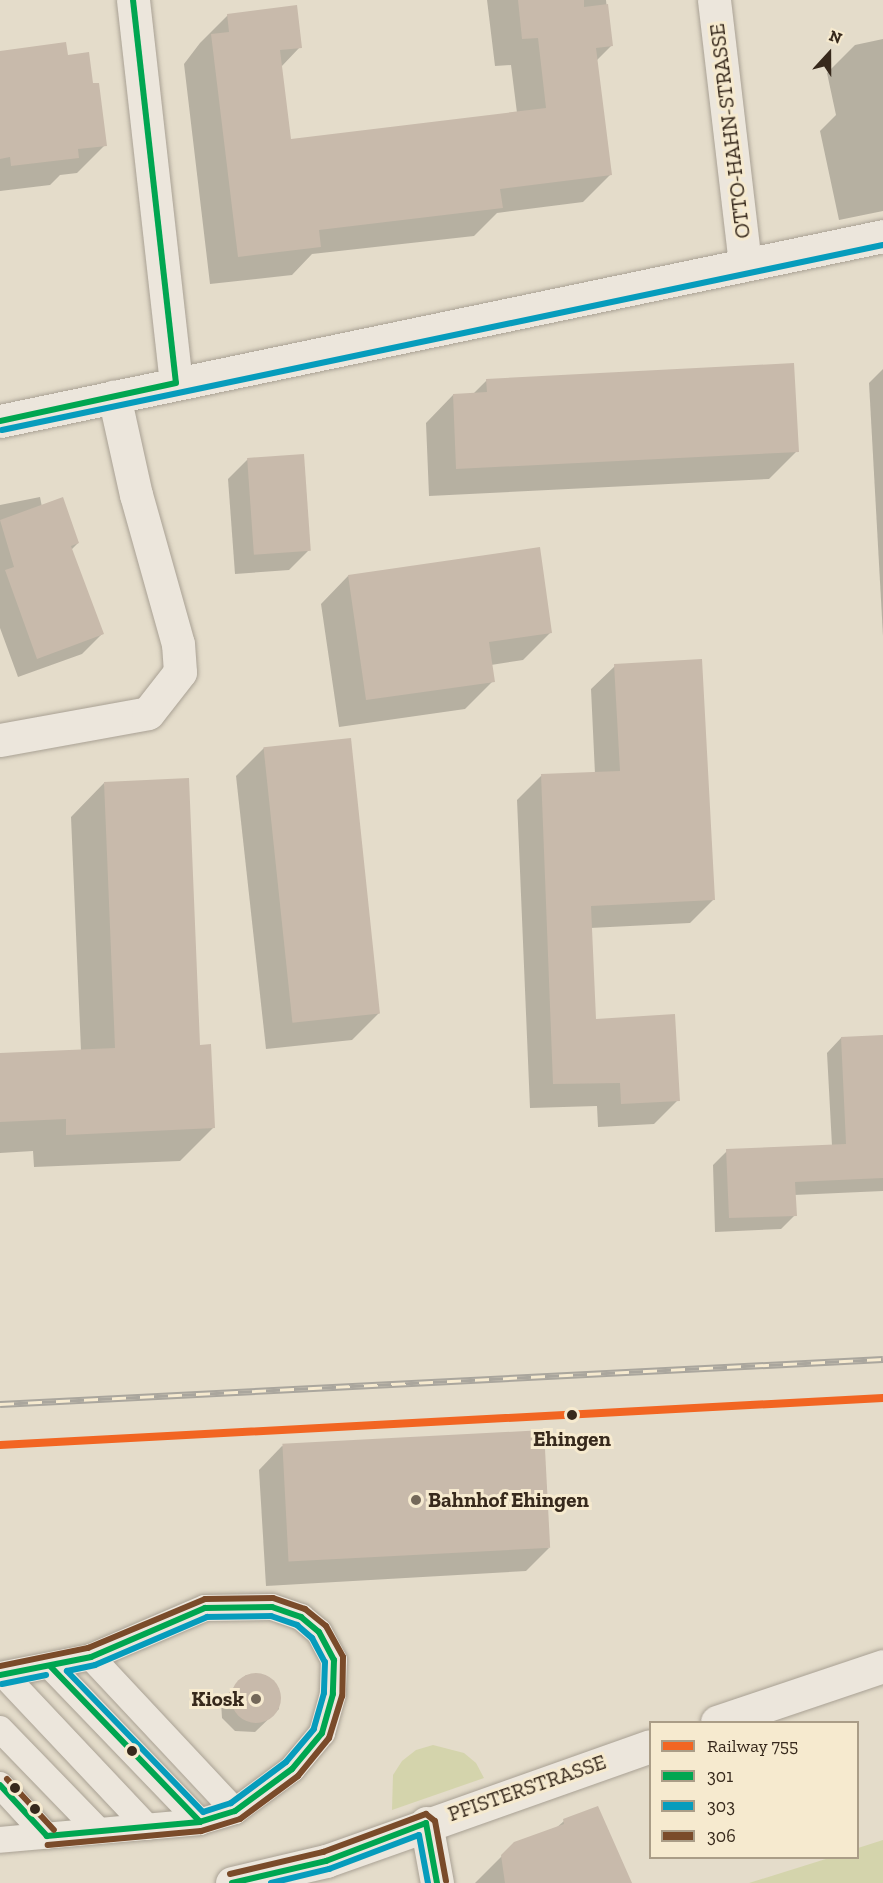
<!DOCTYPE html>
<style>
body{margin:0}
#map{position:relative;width:883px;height:1883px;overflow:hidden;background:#e4dcca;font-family:"Zilla Slab",serif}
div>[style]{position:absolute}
.green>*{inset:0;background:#d4d4ac}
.shadow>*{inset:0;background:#0003}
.building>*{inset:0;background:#c8baab;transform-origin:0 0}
.round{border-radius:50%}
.roads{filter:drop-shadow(0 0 2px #a9a194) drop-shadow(0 0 2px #a9a194)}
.lane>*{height:26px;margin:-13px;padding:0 13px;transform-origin:13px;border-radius:13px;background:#ece6dc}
.street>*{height:33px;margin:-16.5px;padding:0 16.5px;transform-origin:16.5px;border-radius:16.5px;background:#ece6dc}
.secondary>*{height:33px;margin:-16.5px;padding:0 16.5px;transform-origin:16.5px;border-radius:16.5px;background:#ece6dc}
.rail>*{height:7px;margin-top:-3.5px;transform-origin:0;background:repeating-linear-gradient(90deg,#f6eacf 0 14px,#aaa69d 0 28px);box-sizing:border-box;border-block:2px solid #aaa69d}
.bus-1>*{height:6px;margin:-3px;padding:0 3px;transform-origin:3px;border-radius:3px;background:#00a651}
.bus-2>*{height:6px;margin:-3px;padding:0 3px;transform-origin:3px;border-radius:3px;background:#069cbc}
.bus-3>*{height:6px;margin:-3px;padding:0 3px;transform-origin:3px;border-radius:3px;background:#7a4b2a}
.rail-1>*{height:8px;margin:-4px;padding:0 4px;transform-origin:4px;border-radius:4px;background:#f26522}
.dots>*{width:16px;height:16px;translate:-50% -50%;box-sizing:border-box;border:3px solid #f6eacf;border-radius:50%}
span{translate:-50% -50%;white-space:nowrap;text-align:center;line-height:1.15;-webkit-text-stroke:6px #f6eacf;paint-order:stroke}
.street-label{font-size:21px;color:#37291c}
.stop-label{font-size:21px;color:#37291c;font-weight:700}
.poi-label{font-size:21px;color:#37291c;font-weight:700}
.left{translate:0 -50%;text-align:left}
.right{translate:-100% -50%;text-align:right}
.legend{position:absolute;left:649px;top:1721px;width:210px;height:138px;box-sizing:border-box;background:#f6eacf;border:2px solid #aa9d87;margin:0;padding:8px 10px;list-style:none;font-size:18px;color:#37291c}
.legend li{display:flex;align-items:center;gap:12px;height:30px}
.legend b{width:30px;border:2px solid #aa9d87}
.north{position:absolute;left:799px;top:24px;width:60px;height:60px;-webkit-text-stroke:4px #f6eacf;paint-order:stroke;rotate:21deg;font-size:16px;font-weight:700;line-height:24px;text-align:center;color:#37291c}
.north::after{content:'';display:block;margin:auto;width:21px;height:27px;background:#37291c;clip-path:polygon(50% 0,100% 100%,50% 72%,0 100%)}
</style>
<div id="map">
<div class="green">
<div style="clip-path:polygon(433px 1745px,464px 1753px,476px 1763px,484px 1778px,392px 1810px,393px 1775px,402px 1761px,416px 1750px)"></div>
<div style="clip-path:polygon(883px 1840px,883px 1883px,749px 1883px,829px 1858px,858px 1858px,858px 1848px)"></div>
</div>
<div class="shadow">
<div style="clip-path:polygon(487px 0,606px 0,611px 46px,596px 61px,611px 174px,583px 202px,497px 213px,474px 236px,312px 254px,292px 275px,210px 284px,184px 64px,200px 43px,228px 15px,300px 47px,281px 67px,290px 141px,517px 113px,511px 65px,495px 66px)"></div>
<div style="clip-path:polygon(883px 39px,883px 211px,839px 220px,820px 131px,836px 115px,827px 73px,855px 45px)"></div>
<div style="clip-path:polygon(0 52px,66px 56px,105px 145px,77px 173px,60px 175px,50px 185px,0 191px)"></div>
<div style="clip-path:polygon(883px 369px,883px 636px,869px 383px)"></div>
<div style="clip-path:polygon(487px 380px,797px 451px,769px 479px,429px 496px,426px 423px,453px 395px,473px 394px)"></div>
<div style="clip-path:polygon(248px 459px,309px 550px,289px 570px,235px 574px,228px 479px)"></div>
<div style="clip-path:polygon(40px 497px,42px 507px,78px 543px,71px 550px,102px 634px,82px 654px,18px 677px,0 628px,0 505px)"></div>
<div style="clip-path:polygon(348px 576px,551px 632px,523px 660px,491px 665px,493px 681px,465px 709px,339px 727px,321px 604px)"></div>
<div style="clip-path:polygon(615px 666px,714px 899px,690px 923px,590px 928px,594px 1021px,678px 1100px,654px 1124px,598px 1127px,597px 1106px,530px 1108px,517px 800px,541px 776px,595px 774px,591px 689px)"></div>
<div style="clip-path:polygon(264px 748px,379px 1013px,352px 1040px,266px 1049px,236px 776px)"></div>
<div style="clip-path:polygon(104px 783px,213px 1128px,180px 1161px,34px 1167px,33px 1151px,0 1153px,0 1055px,81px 1051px,71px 817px)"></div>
<div style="clip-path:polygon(883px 1036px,883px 1191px,794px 1195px,795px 1215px,781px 1229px,715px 1232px,713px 1165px,727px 1151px,832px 1146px,827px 1053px,841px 1038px)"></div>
<div style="clip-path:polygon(282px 1446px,549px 1548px,526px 1571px,266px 1586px,259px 1470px)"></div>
<div style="clip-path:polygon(246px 1675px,265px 1675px,279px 1689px,279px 1709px,255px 1732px,235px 1731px,222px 1718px,221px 1701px)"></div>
<div style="clip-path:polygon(564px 1821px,619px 1883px,475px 1883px,515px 1843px,555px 1829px)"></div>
</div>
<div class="building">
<div style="clip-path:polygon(518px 0,584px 0,584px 7px,608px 4px,613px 46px,596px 48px,612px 175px,500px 189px,503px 208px,319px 230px,321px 247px,238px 257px,211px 34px,229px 32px,227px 14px,297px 5px,302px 48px,280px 50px,291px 139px,546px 108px,538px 38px,522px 39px)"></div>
<div style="clip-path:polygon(66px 42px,68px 55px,89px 52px,93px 83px,99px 83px,107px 146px,78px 149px,79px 158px,11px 166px,10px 157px,0 159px,0 51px)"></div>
<div style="clip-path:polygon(794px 363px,799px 452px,456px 469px,453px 394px,487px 392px,486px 379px)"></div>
<div style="left:304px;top:454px;width:97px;height:57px;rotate:86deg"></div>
<div style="clip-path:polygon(63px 497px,79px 543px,71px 546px,104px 634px,37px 659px,5px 570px,14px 567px,0 520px)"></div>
<div style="clip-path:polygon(540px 547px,552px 633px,489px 642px,495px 682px,366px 700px,348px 575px)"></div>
<div style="clip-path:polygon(702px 659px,715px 900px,591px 906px,596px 1019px,675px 1014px,680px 1101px,621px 1104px,620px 1083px,553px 1084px,541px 774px,620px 771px,614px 664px)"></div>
<div style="left:351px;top:738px;width:277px;height:88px;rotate:84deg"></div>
<div style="clip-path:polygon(189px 778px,200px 1045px,211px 1044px,215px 1128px,66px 1135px,66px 1119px,0 1122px,0 1053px,115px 1048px,104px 782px)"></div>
<div style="clip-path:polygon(883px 1035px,883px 1178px,795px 1182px,797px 1216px,729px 1218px,726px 1149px,846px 1144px,841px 1037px)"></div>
<div style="left:544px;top:1430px;width:118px;height:262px;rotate:87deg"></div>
<div class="round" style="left:231px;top:1673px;width:50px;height:50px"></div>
<div style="clip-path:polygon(598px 1806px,632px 1883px,505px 1883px,501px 1855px,514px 1842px,564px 1824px,563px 1819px)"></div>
</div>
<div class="roads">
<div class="lane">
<div style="left:91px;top:1657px;width:211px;rotate:46.9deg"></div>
<div style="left:51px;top:1667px;width:215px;rotate:46.1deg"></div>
<div style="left:0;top:1675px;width:93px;rotate:-11.2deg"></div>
<div style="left:91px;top:1657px;width:124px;rotate:-23.3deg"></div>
<div style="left:205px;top:1608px;width:67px;rotate:-0.9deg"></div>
<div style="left:272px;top:1607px;width:31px;rotate:19deg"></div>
<div style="left:301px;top:1617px;width:23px;rotate:40deg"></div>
<div style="left:319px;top:1632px;width:32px;rotate:62deg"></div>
<div style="left:334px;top:1660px;width:34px;rotate:92deg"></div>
<div style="left:333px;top:1694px;width:41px;rotate:105.8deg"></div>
<div style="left:322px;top:1733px;width:47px;rotate:129.8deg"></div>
<div style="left:292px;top:1769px;width:71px;rotate:143.6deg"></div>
<div style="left:235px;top:1811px;width:37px;rotate:163deg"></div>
<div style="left:200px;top:1822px;width:201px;rotate:174.9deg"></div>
<div style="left:4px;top:1675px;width:209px;rotate:46.7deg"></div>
<div style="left:0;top:1729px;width:141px;rotate:45.9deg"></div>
<div style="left:0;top:1785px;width:69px;rotate:47.3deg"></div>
</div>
<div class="street">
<div style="left:133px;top:0;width:385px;rotate:83.6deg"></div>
<div style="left:714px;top:0;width:264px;rotate:83.3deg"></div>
<div style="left:0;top:740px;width:150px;rotate:-10.3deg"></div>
<div style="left:148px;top:713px;width:52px;rotate:-52deg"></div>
<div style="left:180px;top:672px;width:28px;rotate:-94deg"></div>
<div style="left:178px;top:644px;width:155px;rotate:-105.7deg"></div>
<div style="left:136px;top:495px;width:101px;rotate:-102.5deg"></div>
<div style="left:426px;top:1823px;width:61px;rotate:79.6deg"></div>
</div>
<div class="secondary">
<div style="left:0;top:421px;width:902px;rotate:-11.83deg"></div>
<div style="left:717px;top:1722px;width:175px;rotate:-18.6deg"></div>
<div style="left:232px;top:1883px;width:97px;rotate:-13.2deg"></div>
<div style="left:326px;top:1861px;width:344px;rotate:-19.5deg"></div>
</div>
</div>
<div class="rail">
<div style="left:0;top:1404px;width:884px;rotate:-2.92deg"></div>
</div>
<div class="bus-1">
<div style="left:133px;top:0;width:385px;rotate:83.6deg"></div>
<div style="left:0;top:421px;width:180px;rotate:-12.2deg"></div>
<div style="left:51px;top:1667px;width:215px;rotate:46.1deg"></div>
<div style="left:0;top:1675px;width:93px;rotate:-11.2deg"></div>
<div style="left:91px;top:1657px;width:124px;rotate:-23.3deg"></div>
<div style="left:205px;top:1608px;width:67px;rotate:-0.9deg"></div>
<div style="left:272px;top:1607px;width:31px;rotate:19deg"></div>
<div style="left:301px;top:1617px;width:23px;rotate:40deg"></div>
<div style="left:319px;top:1632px;width:32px;rotate:62deg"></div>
<div style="left:334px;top:1660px;width:34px;rotate:92deg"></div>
<div style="left:333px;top:1694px;width:41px;rotate:105.8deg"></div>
<div style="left:322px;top:1733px;width:47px;rotate:129.8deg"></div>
<div style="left:292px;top:1769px;width:71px;rotate:143.6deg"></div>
<div style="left:235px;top:1811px;width:37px;rotate:163deg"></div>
<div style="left:200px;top:1822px;width:154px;rotate:174.8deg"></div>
<div style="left:47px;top:1836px;width:69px;rotate:-132.7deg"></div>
<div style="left:426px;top:1823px;width:61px;rotate:79.6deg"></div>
<div style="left:232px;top:1883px;width:97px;rotate:-13.2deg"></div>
<div style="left:326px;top:1861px;width:107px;rotate:-20.8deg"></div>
</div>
<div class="bus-2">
<div style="left:2px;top:430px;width:900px;rotate:-11.86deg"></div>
<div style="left:271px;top:1616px;width:28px;rotate:19deg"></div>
<div style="left:297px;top:1625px;width:20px;rotate:41deg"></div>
<div style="left:312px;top:1638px;width:27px;rotate:62deg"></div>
<div style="left:325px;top:1662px;width:31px;rotate:92deg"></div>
<div style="left:324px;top:1693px;width:37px;rotate:106deg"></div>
<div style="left:314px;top:1729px;width:43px;rotate:130.3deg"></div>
<div style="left:286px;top:1762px;width:69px;rotate:143.3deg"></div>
<div style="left:231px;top:1803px;width:29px;rotate:162deg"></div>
<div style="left:203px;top:1812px;width:196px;rotate:-134deg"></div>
<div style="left:67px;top:1671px;width:29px;rotate:-12deg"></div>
<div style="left:95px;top:1665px;width:122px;rotate:-23.2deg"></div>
<div style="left:207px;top:1617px;width:64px;rotate:-0.9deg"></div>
<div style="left:2px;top:1684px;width:45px;rotate:-11.6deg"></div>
<div style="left:271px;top:1883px;width:60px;rotate:-13.6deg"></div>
<div style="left:329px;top:1869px;width:96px;rotate:-20.7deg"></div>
<div style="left:419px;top:1835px;width:49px;rotate:79.4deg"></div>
</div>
<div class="bus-3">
<div style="left:0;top:1666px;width:90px;rotate:-11.6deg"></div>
<div style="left:88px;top:1648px;width:127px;rotate:-22.7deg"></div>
<div style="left:205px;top:1599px;width:68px;rotate:-0.8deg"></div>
<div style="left:273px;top:1598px;width:34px;rotate:19deg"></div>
<div style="left:305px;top:1609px;width:27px;rotate:39deg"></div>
<div style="left:326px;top:1626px;width:35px;rotate:61deg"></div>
<div style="left:343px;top:1657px;width:39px;rotate:91deg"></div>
<div style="left:342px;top:1696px;width:44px;rotate:107.2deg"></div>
<div style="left:329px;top:1738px;width:49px;rotate:129.2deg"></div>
<div style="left:298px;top:1776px;width:72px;rotate:143.4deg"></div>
<div style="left:240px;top:1819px;width:41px;rotate:162.9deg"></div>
<div style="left:201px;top:1831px;width:154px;rotate:174.8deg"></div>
<div style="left:7px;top:1779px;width:69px;rotate:47.3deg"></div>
<div style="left:230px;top:1874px;width:96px;rotate:-13.3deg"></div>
<div style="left:323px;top:1852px;width:110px;rotate:-20.3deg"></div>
<div style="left:426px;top:1814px;width:11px;rotate:38deg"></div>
<div style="left:435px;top:1821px;width:61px;rotate:79.6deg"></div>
</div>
<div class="rail-1">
<div style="left:0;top:1445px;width:884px;rotate:-3.05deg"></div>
</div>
<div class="dots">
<div style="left:572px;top:1415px;background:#37291c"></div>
<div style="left:416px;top:1500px;background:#746859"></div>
<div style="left:256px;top:1699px;background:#746859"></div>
<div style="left:132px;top:1751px;background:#37291c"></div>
<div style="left:15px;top:1788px;background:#37291c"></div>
<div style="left:35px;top:1809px;background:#37291c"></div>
</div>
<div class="street-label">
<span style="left:730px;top:131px;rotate:-97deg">OTTO-HAHN-STRASSE</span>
<span style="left:527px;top:1788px;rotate:-19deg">PFISTERSTRASSE</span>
</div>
<div class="stop-label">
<span style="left:572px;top:1439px">Ehingen</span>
</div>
<div class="poi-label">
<span class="left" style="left:428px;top:1500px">Bahnhof Ehingen</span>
<span class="right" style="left:244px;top:1699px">Kiosk</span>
</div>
<ul class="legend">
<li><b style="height:8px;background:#f26522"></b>Railway 755</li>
<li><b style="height:8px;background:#00a651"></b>301</li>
<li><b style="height:8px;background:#069cbc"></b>303</li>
<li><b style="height:8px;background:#7a4b2a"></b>306</li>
</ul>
<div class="north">N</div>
</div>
